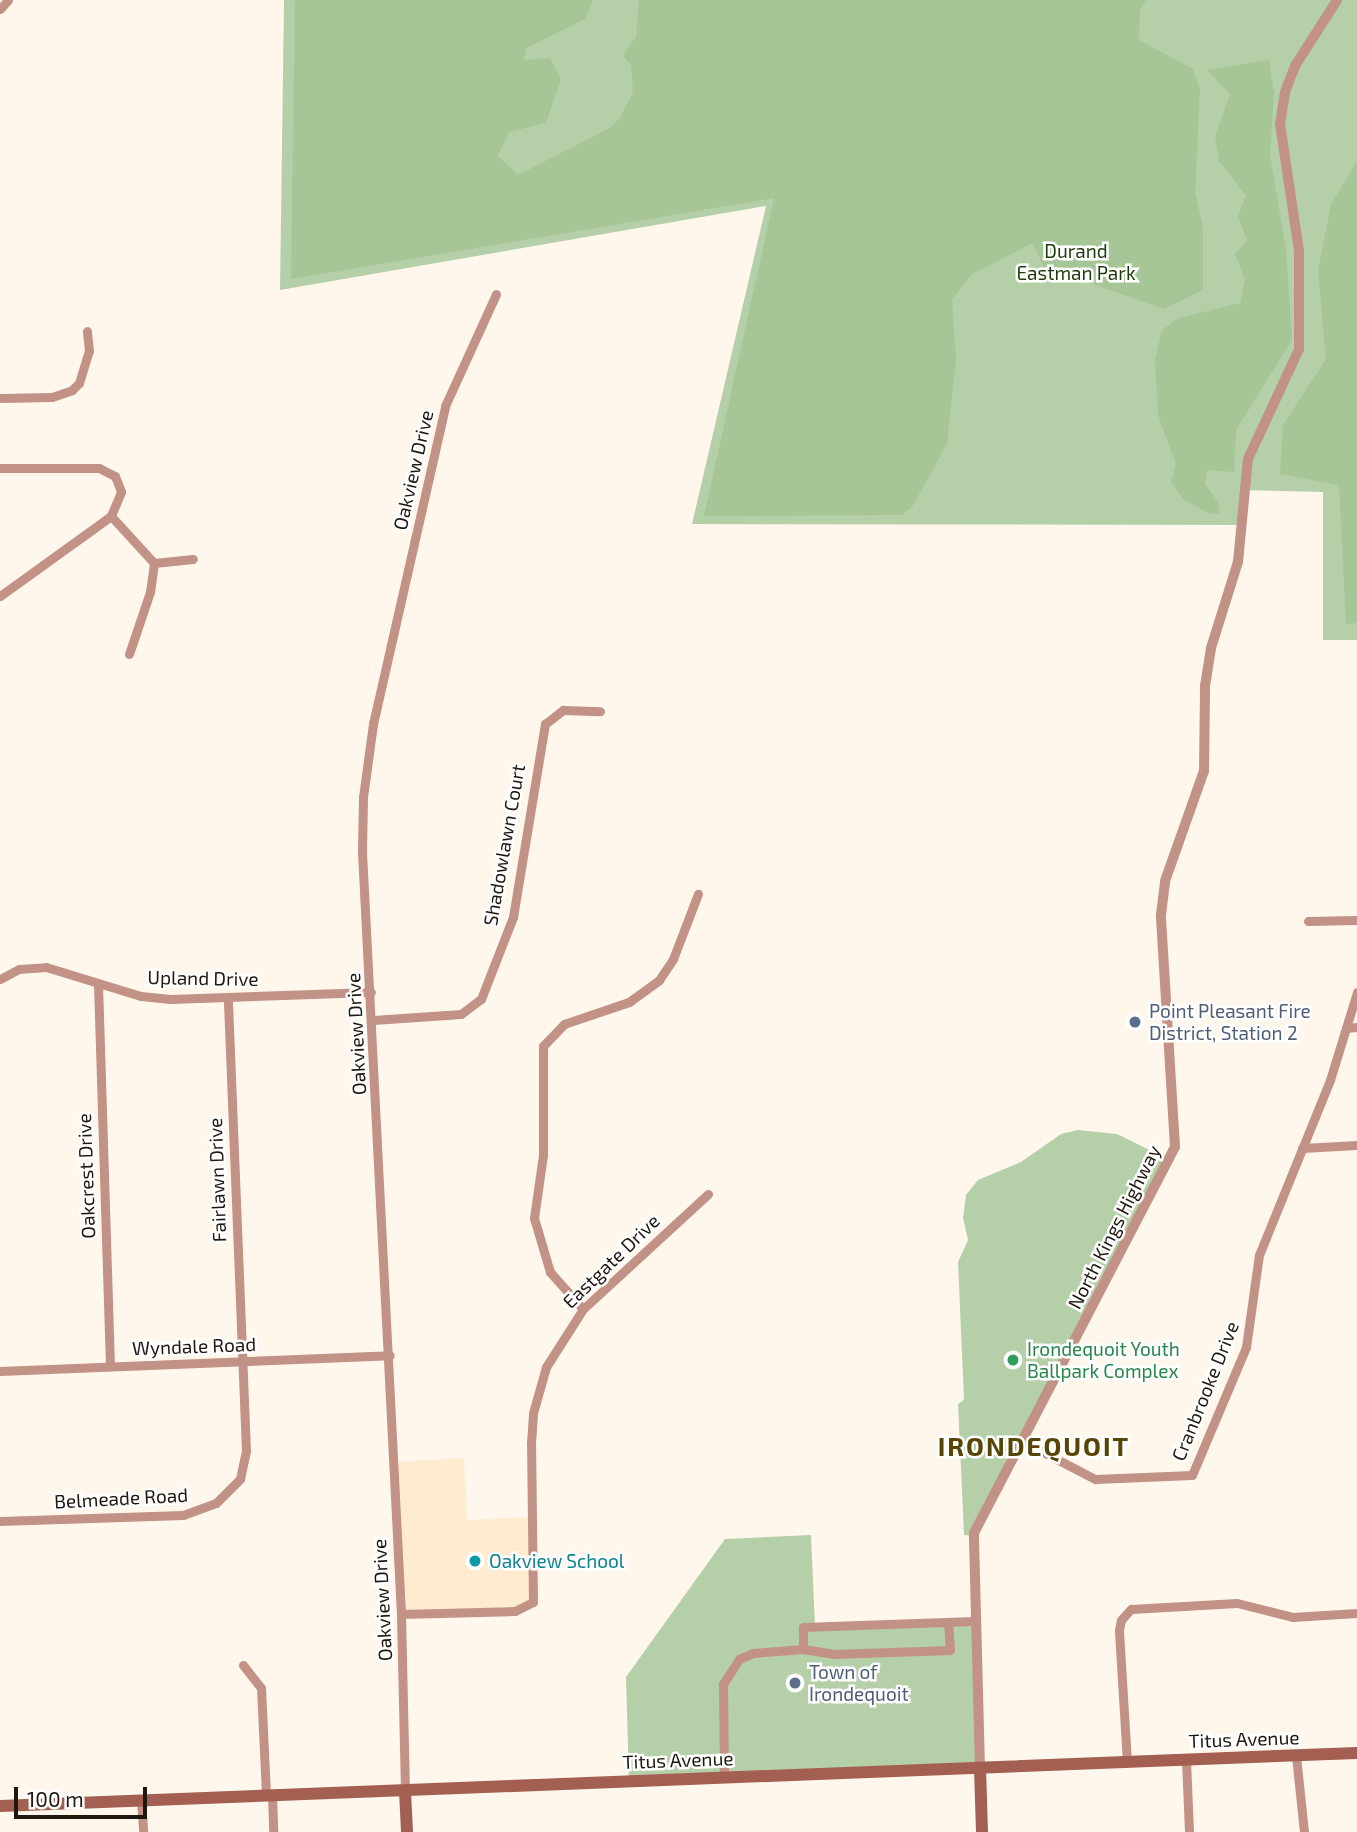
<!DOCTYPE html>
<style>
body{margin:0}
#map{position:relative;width:1357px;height:1832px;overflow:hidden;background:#fff7ec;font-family:"Exo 2",sans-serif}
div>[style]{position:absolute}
.built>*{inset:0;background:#feebd0}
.green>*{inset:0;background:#b5cfa9}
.forest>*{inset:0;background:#a6c697}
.minor>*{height:9px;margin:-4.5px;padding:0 4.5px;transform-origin:4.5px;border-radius:4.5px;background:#c29287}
.tertiary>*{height:10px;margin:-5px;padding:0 5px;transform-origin:5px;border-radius:5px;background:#c29287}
.secondary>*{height:12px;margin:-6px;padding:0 6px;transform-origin:6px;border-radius:6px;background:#a36052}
.dots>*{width:19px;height:19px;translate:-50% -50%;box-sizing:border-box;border:4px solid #fff;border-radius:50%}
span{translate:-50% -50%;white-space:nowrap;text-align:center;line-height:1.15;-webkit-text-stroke:5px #fff;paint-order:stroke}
.park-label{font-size:19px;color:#1d3b09}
.street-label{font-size:19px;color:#1e180e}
.service-label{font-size:19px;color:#4e5e75}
.left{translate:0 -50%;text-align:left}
.leisure-label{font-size:19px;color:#27864d}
.culture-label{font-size:19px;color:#0d838f}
.district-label{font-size:26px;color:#574503;font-weight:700;letter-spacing:2px}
.scale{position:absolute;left:14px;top:1787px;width:133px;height:32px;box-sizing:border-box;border:4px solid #1e180e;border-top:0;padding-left:9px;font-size:21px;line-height:24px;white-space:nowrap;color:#1e180e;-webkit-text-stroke:5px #fff;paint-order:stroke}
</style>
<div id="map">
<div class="built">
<div style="clip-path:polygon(464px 1458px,467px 1520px,533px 1517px,530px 1606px,401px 1614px,392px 1462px)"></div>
</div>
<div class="green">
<div style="clip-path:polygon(284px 0,1357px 0,1357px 640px,1323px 640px,1323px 492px,1242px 490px,1242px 525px,692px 524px,766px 206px,280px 290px)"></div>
<div style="clip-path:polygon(1078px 1130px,1117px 1134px,1170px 1160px,973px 1536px,964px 1535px,958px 1404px,964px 1400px,958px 1262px,968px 1240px,963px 1218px,966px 1195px,978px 1180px,1021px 1162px,1061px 1134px)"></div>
<div style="clip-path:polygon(811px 1535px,815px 1626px,974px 1620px,980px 1768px,629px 1782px,626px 1677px,725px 1539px)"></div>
</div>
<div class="forest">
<div style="clip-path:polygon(295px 0,593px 0,585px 19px,526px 48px,524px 60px,550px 58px,561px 79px,546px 123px,509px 132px,498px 156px,518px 175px,610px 128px,620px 118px,633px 92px,631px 66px,623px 55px,636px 37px,639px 0,1146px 0,1140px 11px,1139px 40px,1193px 69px,1200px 89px,1195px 192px,1203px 227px,1203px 290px,1164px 309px,1084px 281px,1051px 281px,1032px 243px,971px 275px,952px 299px,956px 361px,947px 444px,912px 507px,902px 515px,704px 516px,774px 198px,291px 279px)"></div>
<div style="clip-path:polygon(1269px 60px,1274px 93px,1270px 155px,1286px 250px,1292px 340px,1236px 430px,1234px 472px,1207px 470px,1205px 484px,1218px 502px,1220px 513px,1210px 514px,1183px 499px,1171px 482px,1176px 464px,1158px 415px,1155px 359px,1162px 330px,1179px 318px,1240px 303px,1245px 280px,1235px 254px,1247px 241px,1238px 216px,1246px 196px,1219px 161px,1215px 137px,1230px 94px,1207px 70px)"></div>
<div style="clip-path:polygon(1357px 161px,1357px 623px,1346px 624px,1339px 485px,1280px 474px,1283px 425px,1326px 359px,1318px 271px,1331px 204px)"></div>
</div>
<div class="minor">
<div style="left:0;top:9px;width:12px;rotate:-48deg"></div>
<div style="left:0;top:398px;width:52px;rotate:-1.1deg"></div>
<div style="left:52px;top:397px;width:21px;rotate:-19deg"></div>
<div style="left:72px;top:390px;width:10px;rotate:-45deg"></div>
<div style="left:79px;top:383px;width:34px;rotate:-73deg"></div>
<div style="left:89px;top:351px;width:20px;rotate:-96deg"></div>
<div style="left:0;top:468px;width:99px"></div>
<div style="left:99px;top:468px;width:18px;rotate:27deg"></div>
<div style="left:115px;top:476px;width:17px;rotate:69deg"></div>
<div style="left:121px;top:492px;width:26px;rotate:113deg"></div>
<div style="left:111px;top:516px;width:137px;rotate:144.2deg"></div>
<div style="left:111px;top:516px;width:64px;rotate:47.5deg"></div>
<div style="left:154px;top:563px;width:39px;rotate:-6deg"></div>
<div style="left:129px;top:654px;width:65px;rotate:-71.3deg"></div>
<div style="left:150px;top:592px;width:29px;rotate:-82deg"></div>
<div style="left:1308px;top:921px;width:49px;rotate:-1.2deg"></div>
<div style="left:0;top:979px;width:21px;rotate:-28deg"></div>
<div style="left:19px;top:969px;width:27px;rotate:-4deg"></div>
<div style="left:46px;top:967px;width:99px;rotate:17deg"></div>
<div style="left:141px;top:996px;width:29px;rotate:6deg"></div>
<div style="left:170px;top:999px;width:201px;rotate:-2deg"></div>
<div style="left:98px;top:984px;width:382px;rotate:88.2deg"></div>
<div style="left:373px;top:1020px;width:88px;rotate:-3.9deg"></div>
<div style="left:461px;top:1014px;width:25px;rotate:-37deg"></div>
<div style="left:481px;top:999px;width:88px;rotate:-68.7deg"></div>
<div style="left:513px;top:917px;width:196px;rotate:-80.6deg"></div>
<div style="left:545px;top:724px;width:23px;rotate:-38deg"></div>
<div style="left:563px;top:710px;width:37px;rotate:2deg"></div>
<div style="left:1346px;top:1028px;width:11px;rotate:-5deg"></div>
<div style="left:1302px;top:1148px;width:55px;rotate:-3.1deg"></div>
<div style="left:583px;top:1309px;width:50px;rotate:-131.7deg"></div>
<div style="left:550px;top:1272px;width:56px;rotate:-106.5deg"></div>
<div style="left:534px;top:1218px;width:64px;rotate:-81.9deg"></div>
<div style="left:543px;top:1155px;width:109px;rotate:-90deg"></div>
<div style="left:543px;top:1046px;width:30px;rotate:-46deg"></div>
<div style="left:564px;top:1024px;width:69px;rotate:-18.7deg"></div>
<div style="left:629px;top:1002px;width:37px;rotate:-36deg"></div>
<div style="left:659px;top:980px;width:25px;rotate:-56deg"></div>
<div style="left:673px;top:959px;width:70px;rotate:-69deg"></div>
<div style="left:0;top:1371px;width:390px;rotate:-2.3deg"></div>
<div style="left:1020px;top:1440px;width:85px;rotate:27.5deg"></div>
<div style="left:1095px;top:1479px;width:97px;rotate:-2.4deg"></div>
<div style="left:1192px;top:1475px;width:139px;rotate:-67.1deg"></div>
<div style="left:1246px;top:1347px;width:93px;rotate:-82deg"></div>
<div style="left:1259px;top:1255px;width:189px;rotate:-67.9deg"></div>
<div style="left:1330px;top:1080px;width:92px;rotate:-72.9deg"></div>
<div style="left:0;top:1521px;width:183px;rotate:-1.9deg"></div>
<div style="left:183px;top:1515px;width:35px;rotate:-20deg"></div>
<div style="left:216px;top:1503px;width:34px;rotate:-45deg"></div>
<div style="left:240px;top:1479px;width:29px;rotate:-78deg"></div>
<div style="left:246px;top:1451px;width:453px;rotate:-92.3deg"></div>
<div style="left:401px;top:1614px;width:114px;rotate:-1.5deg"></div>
<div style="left:515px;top:1611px;width:20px;rotate:-27deg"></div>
<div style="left:533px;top:1602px;width:159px;rotate:-90.7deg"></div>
<div style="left:531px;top:1443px;width:30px;rotate:-86deg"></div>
<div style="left:533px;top:1413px;width:48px;rotate:-74.2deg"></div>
<div style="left:546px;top:1367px;width:69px;rotate:-57.5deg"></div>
<div style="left:583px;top:1309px;width:170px;rotate:-42.6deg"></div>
<div style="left:803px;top:1649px;width:22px;rotate:-90deg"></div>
<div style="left:803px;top:1627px;width:171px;rotate:-2deg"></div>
<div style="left:243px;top:1665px;width:29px;rotate:52deg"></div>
<div style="left:261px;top:1688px;width:107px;rotate:87.3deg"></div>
<div style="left:1296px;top:1756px;width:76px;rotate:84deg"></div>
<div style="left:1186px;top:1760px;width:72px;rotate:87.6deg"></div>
<div style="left:1127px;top:1762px;width:132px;rotate:-93.5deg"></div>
<div style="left:1119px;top:1630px;width:10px;rotate:-79deg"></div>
<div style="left:1121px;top:1620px;width:15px;rotate:-48deg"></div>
<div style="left:1131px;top:1609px;width:106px;rotate:-3.2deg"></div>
<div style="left:1237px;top:1603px;width:58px;rotate:14deg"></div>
<div style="left:1293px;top:1617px;width:64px;rotate:-3.6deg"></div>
<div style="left:724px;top:1778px;width:94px;rotate:-90.6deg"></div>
<div style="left:723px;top:1684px;width:30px;rotate:-57deg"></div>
<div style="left:739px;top:1659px;width:15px;rotate:-23deg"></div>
<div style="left:753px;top:1653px;width:50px;rotate:-4.6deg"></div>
<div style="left:803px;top:1649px;width:30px;rotate:9deg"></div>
<div style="left:833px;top:1654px;width:117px;rotate:-2deg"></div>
<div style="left:950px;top:1650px;width:28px;rotate:-94deg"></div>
<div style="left:405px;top:1791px;width:177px;rotate:-91.3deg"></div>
<div style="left:401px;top:1614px;width:764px;rotate:-92.93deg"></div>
<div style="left:362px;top:851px;width:54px;rotate:-88.9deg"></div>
<div style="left:363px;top:797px;width:74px;rotate:-82.2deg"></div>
<div style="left:373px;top:724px;width:326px;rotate:-77.2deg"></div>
<div style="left:445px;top:406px;width:123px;rotate:-65.5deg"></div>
<div style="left:272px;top:1795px;width:37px;rotate:88deg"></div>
<div style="left:141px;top:1800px;width:32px;rotate:86deg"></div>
</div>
<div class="tertiary">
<div style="left:980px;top:1768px;width:235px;rotate:-91.5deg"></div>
<div style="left:974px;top:1533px;width:435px;rotate:-62.5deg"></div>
<div style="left:1175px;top:1147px;width:232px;rotate:-93.5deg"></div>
<div style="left:1161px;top:915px;width:34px;rotate:-83deg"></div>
<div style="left:1165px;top:881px;width:117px;rotate:-70.5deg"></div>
<div style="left:1204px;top:771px;width:85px;rotate:-89.3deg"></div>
<div style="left:1205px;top:686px;width:38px;rotate:-81deg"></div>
<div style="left:1211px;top:648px;width:90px;rotate:-72.6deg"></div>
<div style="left:1238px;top:562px;width:103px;rotate:-84.5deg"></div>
<div style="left:1248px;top:459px;width:121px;rotate:-65.1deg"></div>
<div style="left:1299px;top:349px;width:98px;rotate:-90deg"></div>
<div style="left:1299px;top:251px;width:128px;rotate:-98.5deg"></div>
<div style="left:1280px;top:124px;width:32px;rotate:-81deg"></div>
<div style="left:1285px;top:92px;width:28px;rotate:-69deg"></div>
<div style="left:1295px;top:66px;width:78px;rotate:-57.5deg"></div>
</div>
<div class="secondary">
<div style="left:980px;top:1768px;width:64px;rotate:88.2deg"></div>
<div style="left:405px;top:1791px;width:41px;rotate:87.2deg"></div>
<div style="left:0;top:1806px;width:1358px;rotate:-2.24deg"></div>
</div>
<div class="dots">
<div style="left:1135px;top:1022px;background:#5c6f8a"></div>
<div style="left:1013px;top:1360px;background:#2e9e5b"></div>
<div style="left:475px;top:1561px;background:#0f9aa8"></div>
<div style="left:795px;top:1683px;background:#5c6f8a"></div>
</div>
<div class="park-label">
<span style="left:1076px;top:262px">Durand<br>Eastman Park</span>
</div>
<div class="street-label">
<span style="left:413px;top:470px;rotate:-77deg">Oakview Drive</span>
<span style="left:504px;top:845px;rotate:-80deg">Shadowlawn Court</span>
<span style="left:203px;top:978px;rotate:1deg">Upland Drive</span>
<span style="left:356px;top:1034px;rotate:-93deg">Oakview Drive</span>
<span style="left:86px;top:1176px;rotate:-92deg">Oakcrest Drive</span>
<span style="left:217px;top:1180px;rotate:-92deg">Fairlawn Drive</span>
<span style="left:1114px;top:1227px;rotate:-63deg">North Kings Highway</span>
<span style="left:611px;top:1261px;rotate:-44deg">Eastgate Drive</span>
<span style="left:194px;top:1346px;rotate:-2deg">Wyndale Road</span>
<span style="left:1205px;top:1391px;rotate:-68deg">Cranbrooke Drive</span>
<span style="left:121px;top:1498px;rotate:-3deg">Belmeade Road</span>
<span style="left:382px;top:1600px;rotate:-93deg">Oakview Drive</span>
<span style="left:1244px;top:1739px;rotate:-2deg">Titus Avenue</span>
<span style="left:678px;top:1760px;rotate:-2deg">Titus Avenue</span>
</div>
<div class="service-label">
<span class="left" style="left:1149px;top:1022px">Point Pleasant Fire<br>District, Station 2</span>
<span class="left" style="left:809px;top:1683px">Town of<br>Irondequoit</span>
</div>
<div class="leisure-label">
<span class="left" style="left:1027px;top:1360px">Irondequoit Youth<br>Ballpark Complex</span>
</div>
<div class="culture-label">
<span class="left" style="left:489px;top:1561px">Oakview School</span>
</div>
<div class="district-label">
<span style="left:1034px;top:1446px">IRONDEQUOIT</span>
</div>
<div class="scale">100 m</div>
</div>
